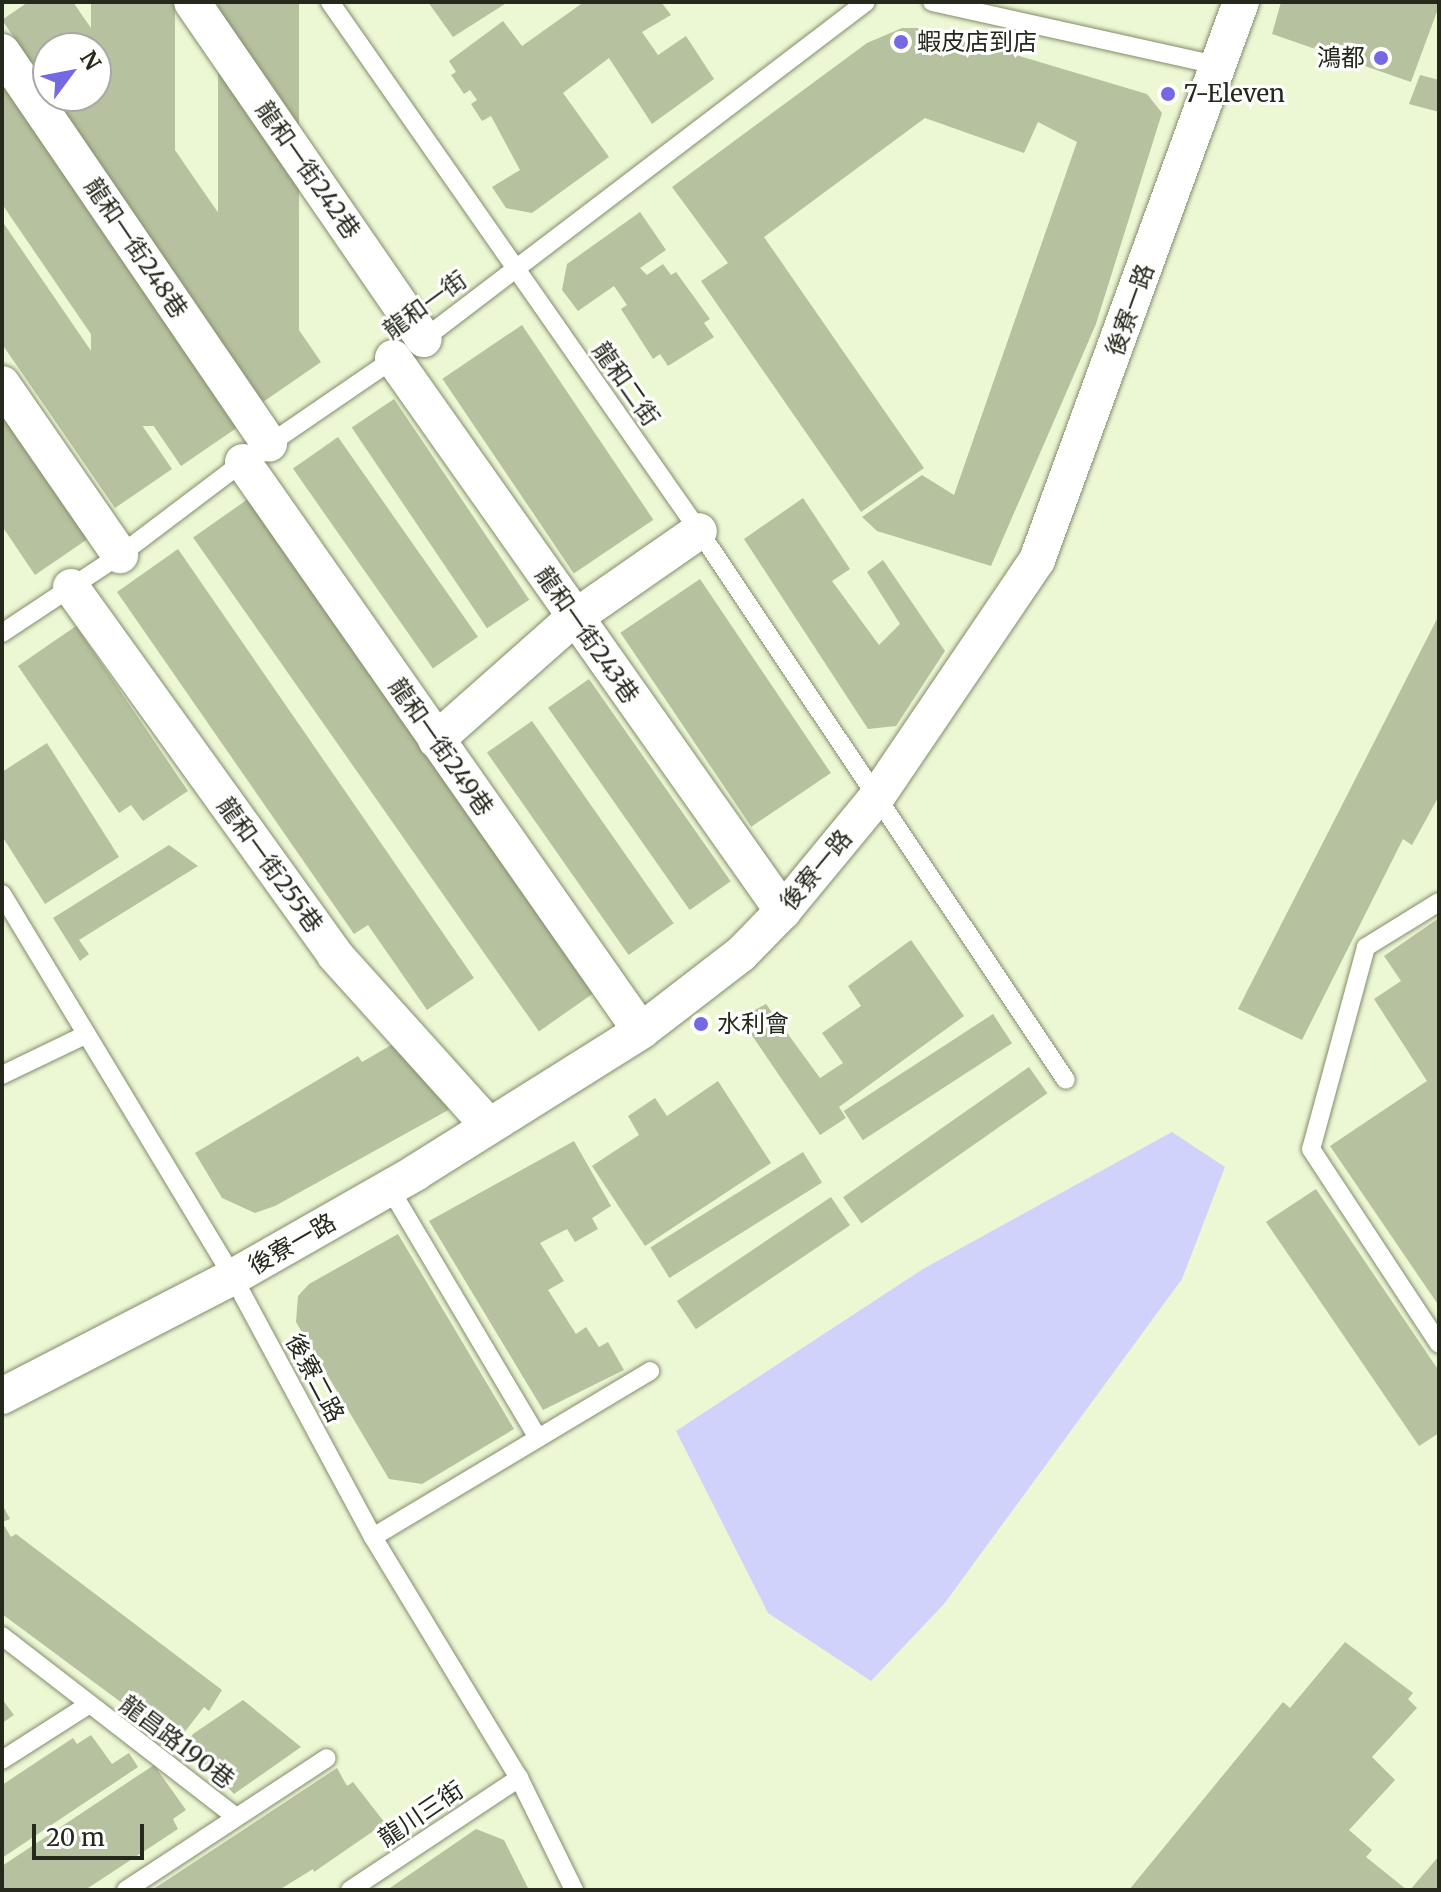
<!DOCTYPE html>
<meta charset="utf-8">
<style>
body{margin:0}
#map{position:relative;width:1441px;height:1892px;overflow:hidden;background:#ecf7d4;font-family:Merriweather,"Noto Sans TC",serif}
div>[style]{position:absolute}
.water>*{inset:0;background:#d1d2fb}
.building>*{inset:0;background:#b6c19f;transform-origin:0 0}
.roads{filter:drop-shadow(0 0 2px #828c6c) drop-shadow(0 0 2px #828c6c)}
.service>*{height:18px;margin:-9px;padding:0 9px;transform-origin:9px;border-radius:9px;background:#fff}
.minor>*{height:36px;margin:-18px;padding:0 18px;transform-origin:18px;border-radius:18px;background:#fff}
.dots>*{width:22px;height:22px;translate:-50% -50%;box-sizing:border-box;border:4px solid #fff;border-radius:50%}
span{translate:-50% -50%;white-space:nowrap;text-align:center;line-height:1.15;-webkit-text-stroke:6px #fff;paint-order:stroke}
.poi-label{font-size:24px;color:#25291c}
.left{translate:0 -50%;text-align:left}
.right{translate:-100% -50%;text-align:right}
.street-label{font-size:24px;color:#25291c}
.frame{position:absolute;inset:0;border:4px solid #25291c;pointer-events:none}
.north{position:absolute;left:32px;top:32px;width:80px;height:80px;box-sizing:border-box;background:#fff;border:2px solid #a8a9a4;border-radius:50%;rotate:58deg;font-size:22px;font-weight:700;line-height:32px;text-align:center;color:#25291c}
.north::after{content:'';display:block;margin:auto;width:28px;height:36px;background:#7469e4;clip-path:polygon(50% 0,100% 100%,50% 72%,0 100%)}
.scale{position:absolute;left:32px;top:1824px;width:112px;height:36px;box-sizing:border-box;border:4px solid #25291c;border-top:0;padding-left:10px;font-size:24px;line-height:28px;white-space:nowrap;color:#25291c;-webkit-text-stroke:6px #fff;paint-order:stroke}
</style>
<div id="map">
<div class="water">
<div style="clip-path:polygon(1172px 1132px,1225px 1167px,1182px 1279px,944px 1604px,871px 1681px,768px 1613px,676px 1431px,923px 1269px)"></div>
</div>
<div class="building">
<div style="clip-path:polygon(28px 2px,73px 2px,321px 362px,263px 402px,54px 96px,96px 96px,96px 48px,48px 48px,48px 87px,2px 20px)"></div>
<div style="left:91px;top:2px;width:84px;height:424px"></div>
<div style="left:218px;top:2px;width:81px;height:346px"></div>
<div style="clip-path:polygon(428px 2px,508px 2px,453px 37px)"></div>
<div style="clip-path:polygon(584px 2px,661px 2px,671px 15px,642px 32px,658px 55px,686px 36px,714px 79px,652px 124px,609px 58px,563px 93px,609px 157px,532px 213px,506px 208px,492px 187px,520px 170px,491px 116px,482px 121px,471px 104px,477px 100px,470px 90px,464px 94px,451px 75px,456px 72px,449px 61px,503px 21px,522px 46px)"></div>
<div style="clip-path:polygon(1281px 2px,1439px 2px,1439px 6px,1411px 82px,1272px 34px)"></div>
<div style="clip-path:polygon(902px 28px,926px 28px,1147px 94px,1162px 113px,1096px 324px,991px 566px,877px 531px,862px 517px,922px 475px,954px 495px,1077px 142px,1038px 122px,1024px 153px,925px 118px,764px 237px,924px 468px,861px 512px,701px 281px,728px 263px,672px 187px,867px 43px)"></div>
<div style="clip-path:polygon(1420px 75px,1439px 80px,1439px 112px,1409px 104px)"></div>
<div style="clip-path:polygon(2px 82px,238px 427px,181px 466px,2px 204px)"></div>
<div style="clip-path:polygon(640px 212px,666px 250px,640px 268px,647px 275px,663px 264px,671px 275px,676px 272px,710px 319px,704px 323px,714px 337px,668px 366px,660px 354px,653px 359px,621px 309px,627px 305px,614px 286px,578px 311px,562px 290px,567px 264px)"></div>
<div style="clip-path:polygon(2px 221px,172px 469px,115px 508px,2px 344px)"></div>
<div style="left:522px;top:325px;width:235px;height:96px;rotate:56deg"></div>
<div style="left:394px;top:399px;width:242px;height:51px;rotate:56deg"></div>
<div style="clip-path:polygon(2px 404px,92px 536px,35px 575px,2px 526px)"></div>
<div style="left:338px;top:437px;width:244px;height:55px;rotate:55deg"></div>
<div style="clip-path:polygon(803px 498px,850px 569px,832px 581px,879px 645px,900px 624px,867px 572px,883px 560px,945px 651px,896px 726px,868px 729px,744px 539px)"></div>
<div style="left:248px;top:499px;width:603px;height:67px;rotate:55deg"></div>
<div style="clip-path:polygon(178px 549px,474px 978px,427px 1010px,368px 925px,354px 934px,117px 592px)"></div>
<div style="left:700px;top:579px;width:234px;height:96px;rotate:56deg"></div>
<div style="clip-path:polygon(1439px 615px,1439px 796px,1412px 845px,1403px 839px,1302px 1040px,1238px 1009px)"></div>
<div style="clip-path:polygon(76px 626px,188px 791px,143px 821px,131px 805px,119px 813px,18px 666px)"></div>
<div style="left:589px;top:679px;width:247px;height:50px;rotate:55deg"></div>
<div style="left:532px;top:721px;width:247px;height:55px;rotate:55deg"></div>
<div style="clip-path:polygon(47px 743px,119px 857px,45px 904px,2px 836px,2px 772px)"></div>
<div style="clip-path:polygon(169px 845px,198px 866px,79px 940px,89px 954px,80px 961px,53px 918px)"></div>
<div style="clip-path:polygon(1439px 918px,1439px 1306px,1330px 1146px,1427px 1081px,1374px 999px,1401px 981px,1384px 956px)"></div>
<div style="clip-path:polygon(911px 940px,964px 1016px,839px 1107px,846px 1118px,820px 1135px,740px 1018px,766px 1004px,820px 1078px,843px 1063px,822px 1033px,861px 1006px,848px 986px)"></div>
<div style="left:993px;top:1014px;width:35px;height:178px;rotate:57deg"></div>
<div style="clip-path:polygon(412px 1033px,479px 1093px,275px 1206px,255px 1213px,222px 1198px,195px 1153px,358px 1056px,362px 1062px)"></div>
<div style="left:1029px;top:1067px;width:32px;height:227px;rotate:55deg"></div>
<div style="clip-path:polygon(718px 1081px,771px 1163px,645px 1246px,592px 1166px,639px 1135px,628px 1116px,655px 1098px,667px 1116px)"></div>
<div style="clip-path:polygon(574px 1141px,611px 1206px,592px 1218px,598px 1229px,575px 1242px,567px 1229px,540px 1243px,564px 1281px,548px 1290px,576px 1334px,586px 1327px,599px 1347px,608px 1342px,624px 1370px,543px 1410px,429px 1221px)"></div>
<div style="left:803px;top:1152px;width:36px;height:180px;rotate:58deg"></div>
<div style="clip-path:polygon(1316px 1189px,1439px 1371px,1439px 1433px,1419px 1446px,1266px 1222px)"></div>
<div style="left:831px;top:1197px;width:34px;height:186px;rotate:56deg"></div>
<div style="clip-path:polygon(398px 1234px,514px 1429px,422px 1484px,389px 1479px,296px 1322px,298px 1296px,309px 1284px)"></div>
<div style="clip-path:polygon(2px 1504px,10px 1519px,2px 1522px,11px 1537px,16px 1534px,222px 1690px,209px 1711px,204px 1707px,176px 1743px,2px 1614px)"></div>
<div style="clip-path:polygon(1345px 1642px,1413px 1693px,1408px 1699px,1417px 1708px,1372px 1757px,1395px 1780px,1349px 1830px,1372px 1850px,1366px 1857px,1407px 1890px,1129px 1890px,1283px 1702px,1290px 1708px)"></div>
<div style="clip-path:polygon(2px 1699px,14px 1715px,2px 1723px)"></div>
<div style="clip-path:polygon(243px 1700px,301px 1747px,234px 1794px,212px 1770px,183px 1749px,193px 1734px)"></div>
<div style="clip-path:polygon(91px 1735px,112px 1764px,129px 1753px,138px 1767px,2px 1858px,2px 1785px,73px 1738px,77px 1744px)"></div>
<div style="clip-path:polygon(154px 1765px,186px 1810px,173px 1819px,178px 1829px,85px 1890px,2px 1890px,2px 1866px)"></div>
<div style="clip-path:polygon(337px 1768px,347px 1786px,353px 1782px,385px 1823px,314px 1872px,313px 1869px,279px 1890px,152px 1890px)"></div>
<div style="clip-path:polygon(476px 1829px,504px 1840px,529px 1890px,387px 1890px)"></div>
<div style="clip-path:polygon(1439px 1856px,1439px 1890px,1410px 1890px)"></div>
</div>
<div class="roads">
<div class="service">
<div style="left:330px;top:2px;width:645px;rotate:55.1deg"></div>
<div style="left:699px;top:531px;width:660px;rotate:56.24deg"></div>
<div style="left:932px;top:2px;width:295px;rotate:12.5deg"></div>
<div style="left:421px;top:341px;width:559px;rotate:-37.3deg"></div>
<div style="left:2px;top:633px;width:141px;rotate:-33.5deg"></div>
<div style="left:120px;top:555px;width:154px;rotate:-37.1deg"></div>
<div style="left:243px;top:462px;width:189px;rotate:-34.4deg"></div>
<div style="left:2px;top:894px;width:447px;rotate:58.9deg"></div>
<div style="left:233px;top:1277px;width:295px;rotate:61.7deg"></div>
<div style="left:373px;top:1537px;width:282px;rotate:58.8deg"></div>
<div style="left:519px;top:1778px;width:125px;rotate:63.8deg"></div>
<div style="left:1439px;top:902px;width:86px;rotate:148.3deg"></div>
<div style="left:1366px;top:947px;width:209px;rotate:105.2deg"></div>
<div style="left:1311px;top:1149px;width:233px;rotate:56.7deg"></div>
<div style="left:2px;top:1075px;width:92px;rotate:-25.7deg"></div>
<div style="left:389px;top:1187px;width:292px;rotate:59.3deg"></div>
<div style="left:373px;top:1537px;width:323px;rotate:-30.9deg"></div>
<div style="left:2px;top:1636px;width:296px;rotate:37.7deg"></div>
<div style="left:2px;top:1760px;width:102px;rotate:-32.6deg"></div>
<div style="left:126px;top:1890px;width:240px;rotate:-33.3deg"></div>
<div style="left:350px;top:1890px;width:203px;rotate:-33.5deg"></div>
</div>
<div class="minor">
<div style="left:192px;top:2px;width:409px;rotate:55.5deg"></div>
<div style="left:2px;top:52px;width:474px;rotate:55.7deg"></div>
<div style="left:393px;top:358px;width:677px;rotate:54.81deg"></div>
<div style="left:2px;top:384px;width:208px;rotate:55.4deg"></div>
<div style="left:243px;top:462px;width:694px;rotate:55.03deg"></div>
<div style="left:71px;top:587px;width:453px;rotate:54.3deg"></div>
<div style="left:335px;top:955px;width:230px;rotate:48deg"></div>
<div style="left:436px;top:740px;width:184px;rotate:-41.5deg"></div>
<div style="left:574px;top:618px;width:152px;rotate:-34.8deg"></div>
<div style="left:2px;top:1396px;width:260px;rotate:-27.3deg"></div>
<div style="left:233px;top:1277px;width:210px;rotate:-29.7deg"></div>
<div style="left:415px;top:1173px;width:267px;rotate:-32.1deg"></div>
<div style="left:641px;top:1031px;width:126px;rotate:-37.6deg"></div>
<div style="left:741px;top:954px;width:60px;rotate:-45.7deg"></div>
<div style="left:783px;top:911px;width:146px;rotate:-50.5deg"></div>
<div style="left:876px;top:798px;width:287px;rotate:-55.9deg"></div>
<div style="left:1037px;top:560px;width:594px;rotate:-69.92deg"></div>
</div>
</div>
<div class="dots">
<div style="left:901px;top:42px;background:#7469e4"></div>
<div style="left:1381px;top:58px;background:#7469e4"></div>
<div style="left:1168px;top:94px;background:#7469e4"></div>
<div style="left:701px;top:1024px;background:#7469e4"></div>
</div>
<div class="poi-label">
<span class="left" style="left:917px;top:42px">蝦皮店到店</span>
<span class="right" style="left:1365px;top:58px">鴻都</span>
<span class="left" style="left:1184px;top:94px">7-Eleven</span>
<span class="left" style="left:717px;top:1024px">水利會</span>
</div>
<div class="street-label">
<span style="left:308px;top:170px;rotate:55deg">龍和一街242巷</span>
<span style="left:136px;top:248px;rotate:56deg">龍和一街248巷</span>
<span style="left:425px;top:305px;rotate:-36deg">龍和一街</span>
<span style="left:1130px;top:310px;rotate:-70deg">後寮一路</span>
<span style="left:626px;top:384px;rotate:55deg">龍和二街</span>
<span style="left:587px;top:635px;rotate:55deg">龍和一街243巷</span>
<span style="left:441px;top:747px;rotate:55deg">龍和一街249巷</span>
<span style="left:270px;top:865px;rotate:54deg">龍和一街255巷</span>
<span style="left:816px;top:870px;rotate:-50deg">後寮一路</span>
<span style="left:292px;top:1244px;rotate:-30deg">後寮一路</span>
<span style="left:315px;top:1378px;rotate:62deg">後寮二路</span>
<span style="left:177px;top:1742px;rotate:37deg">龍昌路190巷</span>
<span style="left:421px;top:1814px;rotate:-34deg">龍川三街</span>
</div>
<div class="frame"></div>
<div class="north">N</div>
<div class="scale">20 m</div>
</div>
